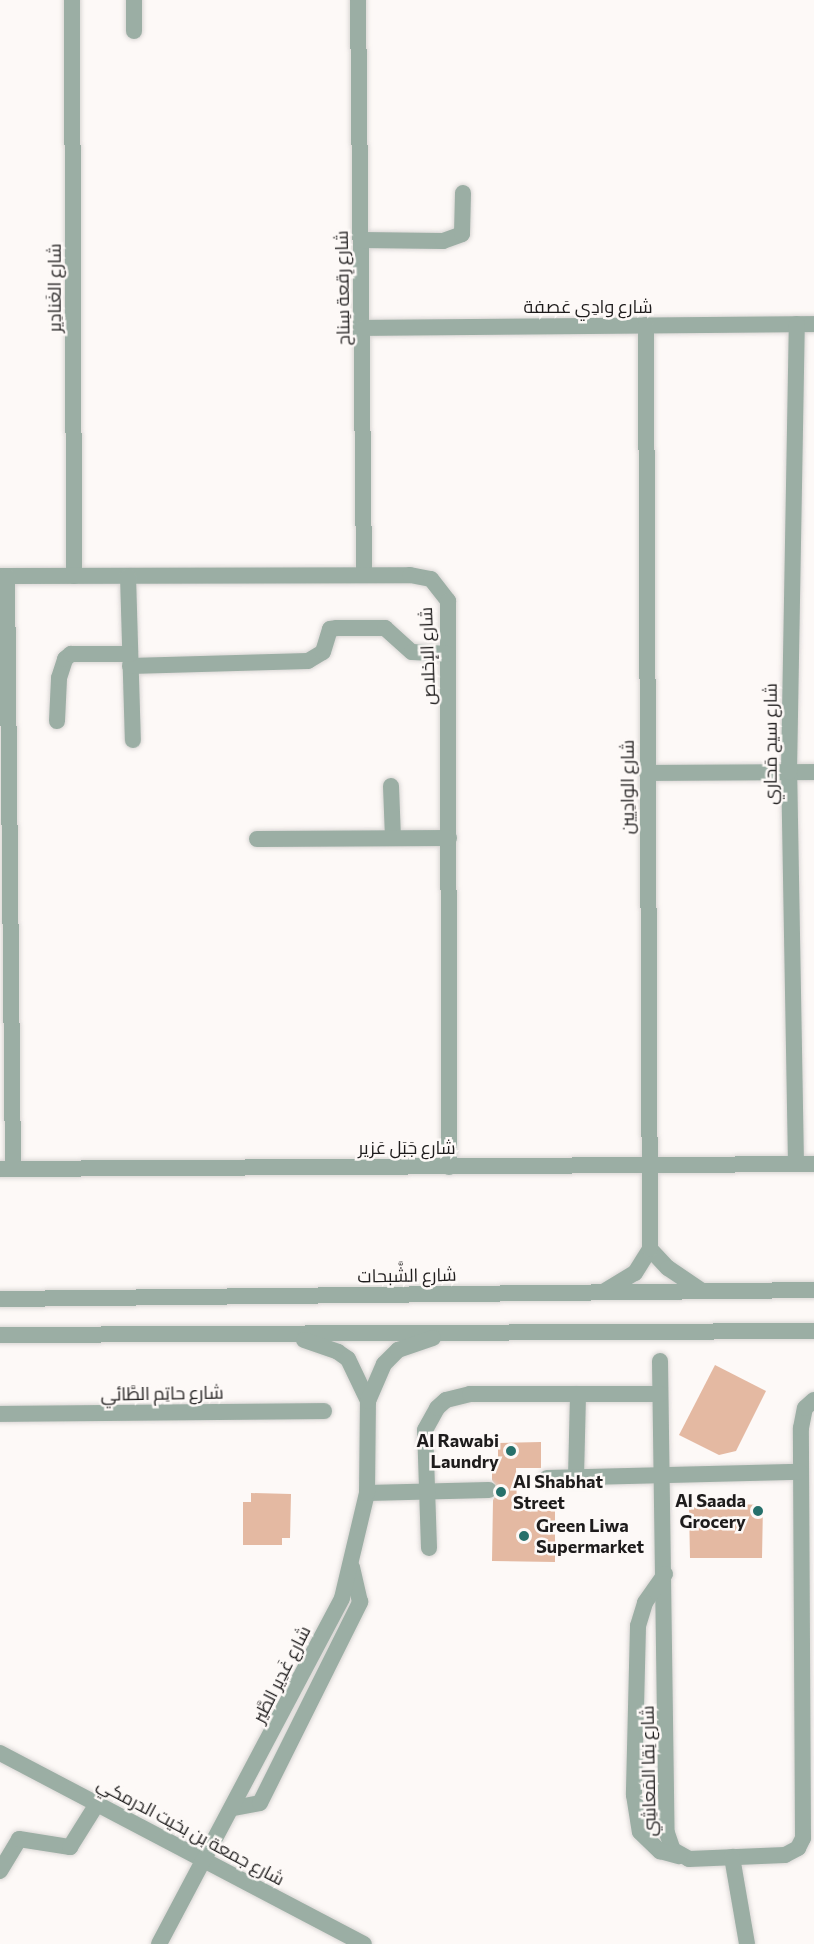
<!DOCTYPE html>
<meta charset="utf-8">
<style>
body{margin:0}
#map{position:relative;width:814px;height:1944px;overflow:hidden;background:#fdf9f7;font-family:Commissioner,Cairo,sans-serif}
div>[style]{position:absolute}
.building>*{inset:0;background:#e4b9a2}
.roads{filter:drop-shadow(0 0 2px #d9d6d4) drop-shadow(0 0 2px #d9d6d4)}
.minor>*{height:16px;margin:-8px;padding:0 8px;transform-origin:8px;border-radius:8px;background:#9baea4}
.dots>*{width:16px;height:16px;translate:-50% -50%;box-sizing:border-box;border:3px solid #fdf9f7;border-radius:50%}
span{translate:-50% -50%;white-space:nowrap;text-align:center;line-height:1.15;-webkit-text-stroke:5px #fdf9f7;paint-order:stroke}
.street-label{font-size:18px;color:#1e1c1c}
.poi-label{font-size:18px;color:#1e1c1c;font-weight:700}
.right{translate:-100% -50%;text-align:right}
.left{translate:0 -50%;text-align:left}
</style>
<div id="map">
<div class="building">
<div style="clip-path:polygon(715px 1365px,766px 1391px,736px 1451px,719px 1455px,679px 1435px)"></div>
<div style="clip-path:polygon(541px 1442px,541px 1468px,516px 1468px,517px 1509px,555px 1511px,555px 1562px,492px 1561px,493px 1500px,499px 1490px,492px 1480px,492px 1462px,498px 1462px,498px 1443px)"></div>
<div style="clip-path:polygon(251px 1493px,291px 1494px,290px 1538px,282px 1538px,282px 1545px,243px 1545px,243px 1502px,251px 1502px)"></div>
<div style="clip-path:polygon(734px 1504px,763px 1505px,762px 1558px,690px 1558px,689px 1507px,733px 1508px)"></div>
</div>
<div class="roads">
<div class="minor">
<div style="left:72px;top:0;width:576px;rotate:89.8deg"></div>
<div style="left:134px;top:0;width:31px;rotate:90deg"></div>
<div style="left:358px;top:0;width:575px;rotate:89.4deg"></div>
<div style="left:361px;top:240px;width:82px;rotate:0.7deg"></div>
<div style="left:443px;top:241px;width:20px;rotate:-20deg"></div>
<div style="left:462px;top:234px;width:41px;rotate:-88.6deg"></div>
<div style="left:363px;top:328px;width:451px;rotate:-0.5deg"></div>
<div style="left:0;top:576px;width:410px;rotate:-0.1deg"></div>
<div style="left:410px;top:575px;width:21px;rotate:11deg"></div>
<div style="left:431px;top:579px;width:28px;rotate:52deg"></div>
<div style="left:448px;top:601px;width:566px;rotate:89.9deg"></div>
<div style="left:7px;top:576px;width:593px;rotate:89.42deg"></div>
<div style="left:128px;top:576px;width:164px;rotate:88.3deg"></div>
<div style="left:130px;top:666px;width:178px;rotate:-1.6deg"></div>
<div style="left:308px;top:661px;width:17px;rotate:-31deg"></div>
<div style="left:323px;top:652px;width:24px;rotate:-73deg"></div>
<div style="left:330px;top:629px;width:7px;rotate:-8deg"></div>
<div style="left:337px;top:628px;width:48px"></div>
<div style="left:385px;top:628px;width:36px;rotate:42deg"></div>
<div style="left:412px;top:652px;width:36px;rotate:3deg"></div>
<div style="left:57px;top:721px;width:43px;rotate:-87.3deg"></div>
<div style="left:59px;top:678px;width:20px;rotate:-72deg"></div>
<div style="left:65px;top:659px;width:8px;rotate:-40deg"></div>
<div style="left:71px;top:654px;width:59px"></div>
<div style="left:647px;top:773px;width:167px;rotate:-0.3deg"></div>
<div style="left:391px;top:786px;width:52px;rotate:87.8deg"></div>
<div style="left:257px;top:839px;width:192px;rotate:-0.3deg"></div>
<div style="left:796px;top:1164px;width:392px;rotate:-91deg"></div>
<div style="left:789px;top:772px;width:448px;rotate:-89deg"></div>
<div style="left:0;top:1169px;width:814px;rotate:-0.35deg"></div>
<div style="left:650px;top:1249px;width:26px;rotate:47deg"></div>
<div style="left:668px;top:1268px;width:40px;rotate:34deg"></div>
<div style="left:603px;top:1292px;width:37px;rotate:-31deg"></div>
<div style="left:635px;top:1273px;width:28px;rotate:-58deg"></div>
<div style="left:650px;top:1249px;width:924px;rotate:-90.25deg"></div>
<div style="left:0;top:1299px;width:814px;rotate:-0.63deg"></div>
<div style="left:0;top:1335px;width:814px;rotate:-0.28deg"></div>
<div style="left:304px;top:1340px;width:36px;rotate:19deg"></div>
<div style="left:338px;top:1352px;width:12px;rotate:35deg"></div>
<div style="left:348px;top:1359px;width:47px;rotate:64.5deg"></div>
<div style="left:660px;top:1361px;width:472px;rotate:89.2deg"></div>
<div style="left:667px;top:1833px;width:18px;rotate:71deg"></div>
<div style="left:673px;top:1850px;width:18px;rotate:29deg"></div>
<div style="left:689px;top:1859px;width:96px;rotate:-2.4deg"></div>
<div style="left:785px;top:1855px;width:15px;rotate:-28deg"></div>
<div style="left:798px;top:1848px;width:11px;rotate:-63deg"></div>
<div style="left:803px;top:1838px;width:410px;rotate:-90.3deg"></div>
<div style="left:801px;top:1428px;width:20px;rotate:-79deg"></div>
<div style="left:805px;top:1408px;width:12px;rotate:-42deg"></div>
<div style="left:0;top:1414px;width:324px;rotate:-0.5deg"></div>
<div style="left:576px;top:1477px;width:83px;rotate:-88.6deg"></div>
<div style="left:547px;top:1478px;width:253px;rotate:-1.4deg"></div>
<div style="left:367px;top:1493px;width:122px;rotate:-1.4deg"></div>
<div style="left:429px;top:1548px;width:118px;rotate:-91.9deg"></div>
<div style="left:425px;top:1430px;width:25px;rotate:-61deg"></div>
<div style="left:437px;top:1408px;width:12px;rotate:-42deg"></div>
<div style="left:446px;top:1400px;width:25px;rotate:-14deg"></div>
<div style="left:470px;top:1394px;width:190px"></div>
<div style="left:665px;top:1574px;width:35px;rotate:125deg"></div>
<div style="left:645px;top:1603px;width:24px;rotate:107deg"></div>
<div style="left:638px;top:1626px;width:169px;rotate:91.4deg"></div>
<div style="left:634px;top:1795px;width:37px;rotate:81deg"></div>
<div style="left:640px;top:1832px;width:28px;rotate:44deg"></div>
<div style="left:660px;top:1851px;width:20px;rotate:15deg"></div>
<div style="left:0;top:1753px;width:411px;rotate:27.7deg"></div>
<div style="left:234px;top:1808px;width:26px;rotate:-11deg"></div>
<div style="left:260px;top:1803px;width:225px;rotate:-63.5deg"></div>
<div style="left:360px;top:1602px;width:36px;rotate:-103deg"></div>
<div style="left:732px;top:1857px;width:88px;rotate:80.2deg"></div>
<div style="left:0;top:1871px;width:37px;rotate:-59deg"></div>
<div style="left:19px;top:1839px;width:52px;rotate:8.9deg"></div>
<div style="left:70px;top:1847px;width:51px;rotate:-57.9deg"></div>
<div style="left:159px;top:1944px;width:391px;rotate:-62.1deg"></div>
<div style="left:342px;top:1598px;width:108px;rotate:-76.6deg"></div>
<div style="left:367px;top:1493px;width:92px;rotate:-89.4deg"></div>
<div style="left:368px;top:1401px;width:40px;rotate:-66.6deg"></div>
<div style="left:384px;top:1364px;width:20px;rotate:-45deg"></div>
<div style="left:398px;top:1350px;width:37px;rotate:-19deg"></div>
</div>
</div>
<div class="dots">
<div style="left:511px;top:1451px;background:#26706b"></div>
<div style="left:501px;top:1492px;background:#26706b"></div>
<div style="left:758px;top:1511px;background:#26706b"></div>
<div style="left:524px;top:1536px;background:#26706b"></div>
</div>
<div class="street-label">
<span style="left:54px;top:288px;rotate:-90deg">شارع الغَنادِير</span>
<span style="left:342px;top:288px;rotate:-91deg">شارع رِقعة سِناح</span>
<span style="left:588px;top:306px">شارع وادِي عَصفة</span>
<span style="left:427px;top:656px;rotate:-92deg">شارع الإخلاص</span>
<span style="left:770px;top:744px;rotate:-90deg">شارع سيح مَحاري</span>
<span style="left:627px;top:787px;rotate:-90deg">شارع الوادِيين</span>
<span style="left:407px;top:1147px">شارع جَبَل عَزير</span>
<span style="left:407px;top:1275px;rotate:-1deg">شارع الشَّبحات</span>
<span style="left:162px;top:1393px;rotate:-1deg">شارع حاتِم الطَّائي</span>
<span style="left:281px;top:1674px;rotate:-63deg">شارع غَدِير الطَّير</span>
<span style="left:648px;top:1771px;rotate:-91deg">شارع نِقا المَعاشِي</span>
<span style="left:191px;top:1831px;rotate:28deg">شارع جمعة بن بخيت الدرمكي</span>
</div>
<div class="poi-label">
<span class="right" style="left:499px;top:1451px">Al Rawabi<br>Laundry</span>
<span class="left" style="left:513px;top:1492px">Al Shabhat<br>Street</span>
<span class="right" style="left:746px;top:1511px">Al Saada<br>Grocery</span>
<span class="left" style="left:536px;top:1536px">Green Liwa<br>Supermarket</span>
</div>
</div>
